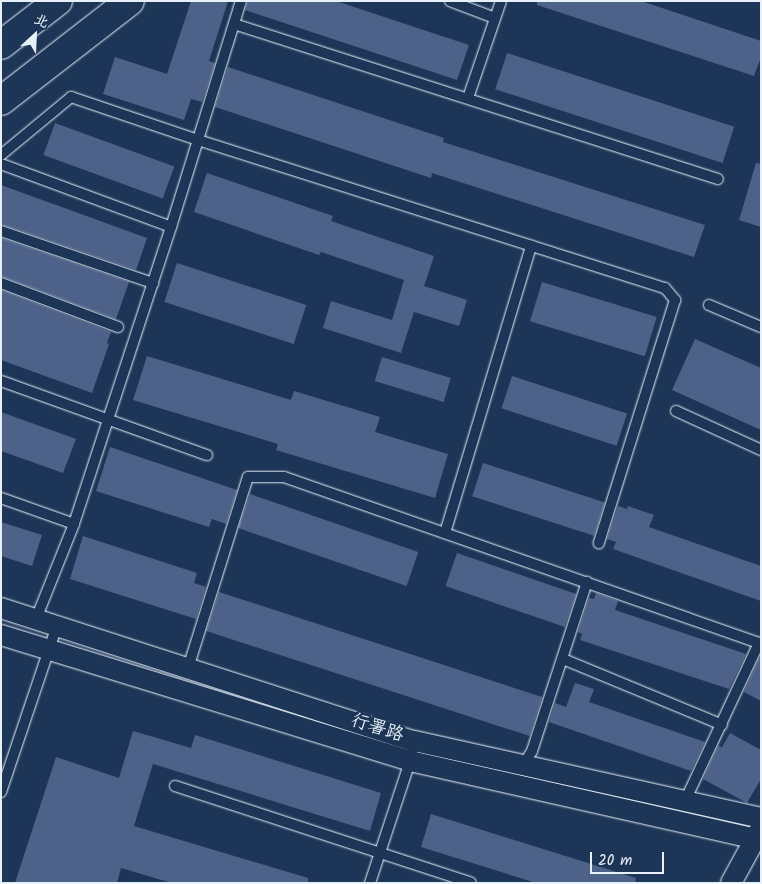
<!DOCTYPE html>
<meta charset="utf-8">
<style>
body{margin:0}
#map{position:relative;width:762px;height:884px;overflow:hidden;background:#1d3557;font-family:Kalam,"LXGW WenKai TC",sans-serif}
div>[style]{position:absolute}
.building>*{inset:0;background:#4e6289;transform-origin:0 0}
.roads{filter:drop-shadow(0 0 1px #e8f1f8) drop-shadow(0 0 1px #e8f1f8)}
.service>*{height:10px;margin:-5px;padding:0 5px;transform-origin:5px;border-radius:5px;background:#1d3557}
.minor>*{height:20px;margin:-10px;padding:0 10px;transform-origin:10px;border-radius:10px;background:#1d3557}
.secondary>*{height:28px;margin:-14px;padding:0 14px;transform-origin:14px;border-radius:14px;background:#1d3557}
span{translate:-50% -50%;white-space:nowrap;text-align:center;line-height:1.15;-webkit-text-stroke:5px #1d3557;paint-order:stroke}
.street-label{font-size:18px;color:#e8f1f8}
.frame{position:absolute;inset:0;border:2px solid #e8f1f8;pointer-events:none}
.north{position:absolute;left:10px;top:10px;width:50px;height:50px;-webkit-text-stroke:4px #1d3557;paint-order:stroke;rotate:25deg;font-size:14px;font-weight:700;line-height:20px;text-align:center;color:#e8f1f8}
.north::after{content:'';display:block;margin:auto;width:18px;height:22px;background:#e8f1f8;clip-path:polygon(50% 0,100% 100%,50% 72%,0 100%)}
.scale{position:absolute;left:590px;top:852px;width:74px;height:22px;box-sizing:border-box;border:2px solid #e8f1f8;border-top:0;padding-left:6px;font-size:15px;line-height:18px;white-space:nowrap;color:#e8f1f8;-webkit-text-stroke:4px #1d3557;paint-order:stroke}
</style>
<div id="map">
<div class="building">
<div style="clip-path:polygon(191px 1px,228px 1px,209px 61px,215px 63px,202px 102px,191px 99px,184px 120px,103px 94px,115px 57px,167px 74px)"></div>
<div style="clip-path:polygon(248px 1px,336px 1px,469px 45px,457px 80px,245px 10px)"></div>
<div style="clip-path:polygon(537px 1px,641px 1px,761px 41px,761px 57px,754px 76px,537px 5px)"></div>
<div style="left:507px;top:53px;width:239px;height:38px;rotate:18deg"></div>
<div style="clip-path:polygon(228px 67px,444px 138px,443px 142px,705px 225px,694px 257px,432px 173px,431px 178px,215px 107px)"></div>
<div style="left:55px;top:123px;width:127px;height:34px;rotate:20deg"></div>
<div style="clip-path:polygon(756px 163px,761px 164px,761px 227px,739px 220px)"></div>
<div style="clip-path:polygon(207px 173px,333px 216px,331px 221px,434px 256px,424px 286px,467px 300px,459px 326px,414px 312px,401px 353px,323px 328px,331px 301px,392px 320px,404px 280px,321px 252px,319px 255px,194px 212px)"></div>
<div style="clip-path:polygon(1px 185px,147px 238px,136px 270px,1px 224px)"></div>
<div style="clip-path:polygon(1px 238px,129px 282px,116px 319px,1px 276px)"></div>
<div style="left:177px;top:263px;width:136px;height:41px;rotate:18deg"></div>
<div style="left:542px;top:282px;width:120px;height:41px;rotate:17deg"></div>
<div style="clip-path:polygon(1px 290px,111px 332px,107px 343px,109px 344px,92px 393px,1px 360px)"></div>
<div style="clip-path:polygon(695px 339px,761px 368px,761px 430px,672px 390px)"></div>
<div style="clip-path:polygon(147px 356px,291px 400px,294px 391px,380px 417px,375px 432px,448px 454px,435px 498px,276px 450px,278px 444px,133px 400px)"></div>
<div style="left:382px;top:357px;width:72px;height:25px;rotate:17deg"></div>
<div style="left:512px;top:376px;width:121px;height:34px;rotate:18deg"></div>
<div style="clip-path:polygon(1px 412px,76px 439px,63px 473px,1px 451px)"></div>
<div style="clip-path:polygon(110px 447px,237px 490px,226px 524px,212px 519px,209px 527px,96px 491px)"></div>
<div style="left:483px;top:463px;width:128px;height:35px;rotate:18deg"></div>
<div style="left:250px;top:494px;width:178px;height:36px;rotate:19deg"></div>
<div style="clip-path:polygon(618px 506px,627px 509px,628px 506px,654px 515px,649px 527px,761px 566px,761px 601px,613px 549px,616px 542px,607px 539px)"></div>
<div style="clip-path:polygon(1px 522px,42px 535px,32px 566px,1px 556px)"></div>
<div style="clip-path:polygon(83px 536px,197px 573px,194px 583px,206px 587px,196px 619px,70px 579px)"></div>
<div style="left:457px;top:553px;width:126px;height:35px;rotate:19deg"></div>
<div style="left:219px;top:592px;width:340px;height:41px;rotate:18deg"></div>
<div style="clip-path:polygon(596px 593px,618px 601px,615px 610px,746px 654px,729px 689px,580px 640px,582px 634px,578px 632px,589px 598px,594px 599px)"></div>
<div style="clip-path:polygon(759px 658px,761px 659px,761px 701px,744px 692px)"></div>
<div style="clip-path:polygon(575px 683px,594px 689px,589px 702px,705px 742px,691px 771px,549px 722px,555px 703px,566px 707px)"></div>
<div style="clip-path:polygon(133px 731px,191px 748px,195px 735px,381px 793px,370px 831px,153px 764px,134px 826px,308px 878px,308px 883px,172px 883px,121px 868px,117px 883px,15px 883px,56px 757px,119px 778px)"></div>
<div style="clip-path:polygon(730px 733px,761px 750px,761px 779px,747px 803px,703px 779px,718px 746px,722px 747px)"></div>
<div style="clip-path:polygon(431px 814px,636px 878px,635px 883px,536px 883px,421px 847px)"></div>
</div>
<div class="roads">
<div class="service">
<div style="left:450px;top:1px;width:48px;rotate:20.7deg"></div>
<div style="left:234px;top:24px;width:508px;rotate:17.76deg"></div>
<div style="left:468px;top:98px;width:102px;rotate:-71.2deg"></div>
<div style="left:1px;top:155px;width:91px;rotate:-39.6deg"></div>
<div style="left:71px;top:97px;width:134px;rotate:18.7deg"></div>
<div style="left:198px;top:140px;width:490px;rotate:17.6deg"></div>
<div style="left:665px;top:288px;width:16px;rotate:50deg"></div>
<div style="left:675px;top:300px;width:255px;rotate:107.4deg"></div>
<div style="left:1px;top:164px;width:181px;rotate:20.3deg"></div>
<div style="left:171px;top:227px;width:312px;rotate:108.1deg"></div>
<div style="left:74px;top:524px;width:102px;rotate:111.8deg"></div>
<div style="left:171px;top:227px;width:237px;rotate:-72.8deg"></div>
<div style="left:1px;top:231px;width:161px;rotate:18.9deg"></div>
<div style="left:1px;top:283px;width:125px;rotate:20.6deg"></div>
<div style="left:709px;top:305px;width:56px;rotate:22.9deg"></div>
<div style="left:1px;top:381px;width:219px;rotate:19.8deg"></div>
<div style="left:676px;top:411px;width:94px;rotate:24.6deg"></div>
<div style="left:1px;top:498px;width:77px;rotate:19.6deg"></div>
<div style="left:445px;top:533px;width:300px;rotate:-73.3deg"></div>
<div style="left:563px;top:659px;width:172px;rotate:22.5deg"></div>
<div style="left:188px;top:668px;width:200px;rotate:-72.6deg"></div>
<div style="left:248px;top:477px;width:36px"></div>
<div style="left:284px;top:477px;width:503px;rotate:19.26deg"></div>
<div style="left:759px;top:643px;width:177px;rotate:115.1deg"></div>
<div style="left:522px;top:767px;width:19px;rotate:-58deg"></div>
<div style="left:532px;top:751px;width:178px;rotate:-72deg"></div>
<div style="left:175px;top:786px;width:311px;rotate:18.1deg"></div>
<div style="left:1px;top:792px;width:175px;rotate:-71.4deg"></div>
<div style="left:370px;top:883px;width:128px;rotate:-71.8deg"></div>
<div style="left:410px;top:761px;width:20px;rotate:-79deg"></div>
</div>
<div class="minor">
<div style="left:1px;top:608px;width:434px;rotate:17.9deg"></div>
<div style="left:414px;top:741px;width:355px;rotate:12.5deg"></div>
<div style="left:1px;top:635px;width:428px;rotate:17.1deg"></div>
<div style="left:410px;top:761px;width:360px;rotate:12.7deg"></div>
<div style="left:731px;top:883px;width:63px;rotate:-61.4deg"></div>
</div>
<div class="secondary">
<div style="left:1px;top:45px;width:72px;rotate:-37.7deg"></div>
<div style="left:1px;top:101px;width:163px;rotate:-37.8deg"></div>
</div>
</div>
<div class="street-label">
<span style="left:377px;top:729px;rotate:18deg">行署路</span>
</div>
<div class="frame"></div>
<div class="north">北</div>
<div class="scale">20 m</div>
</div>
